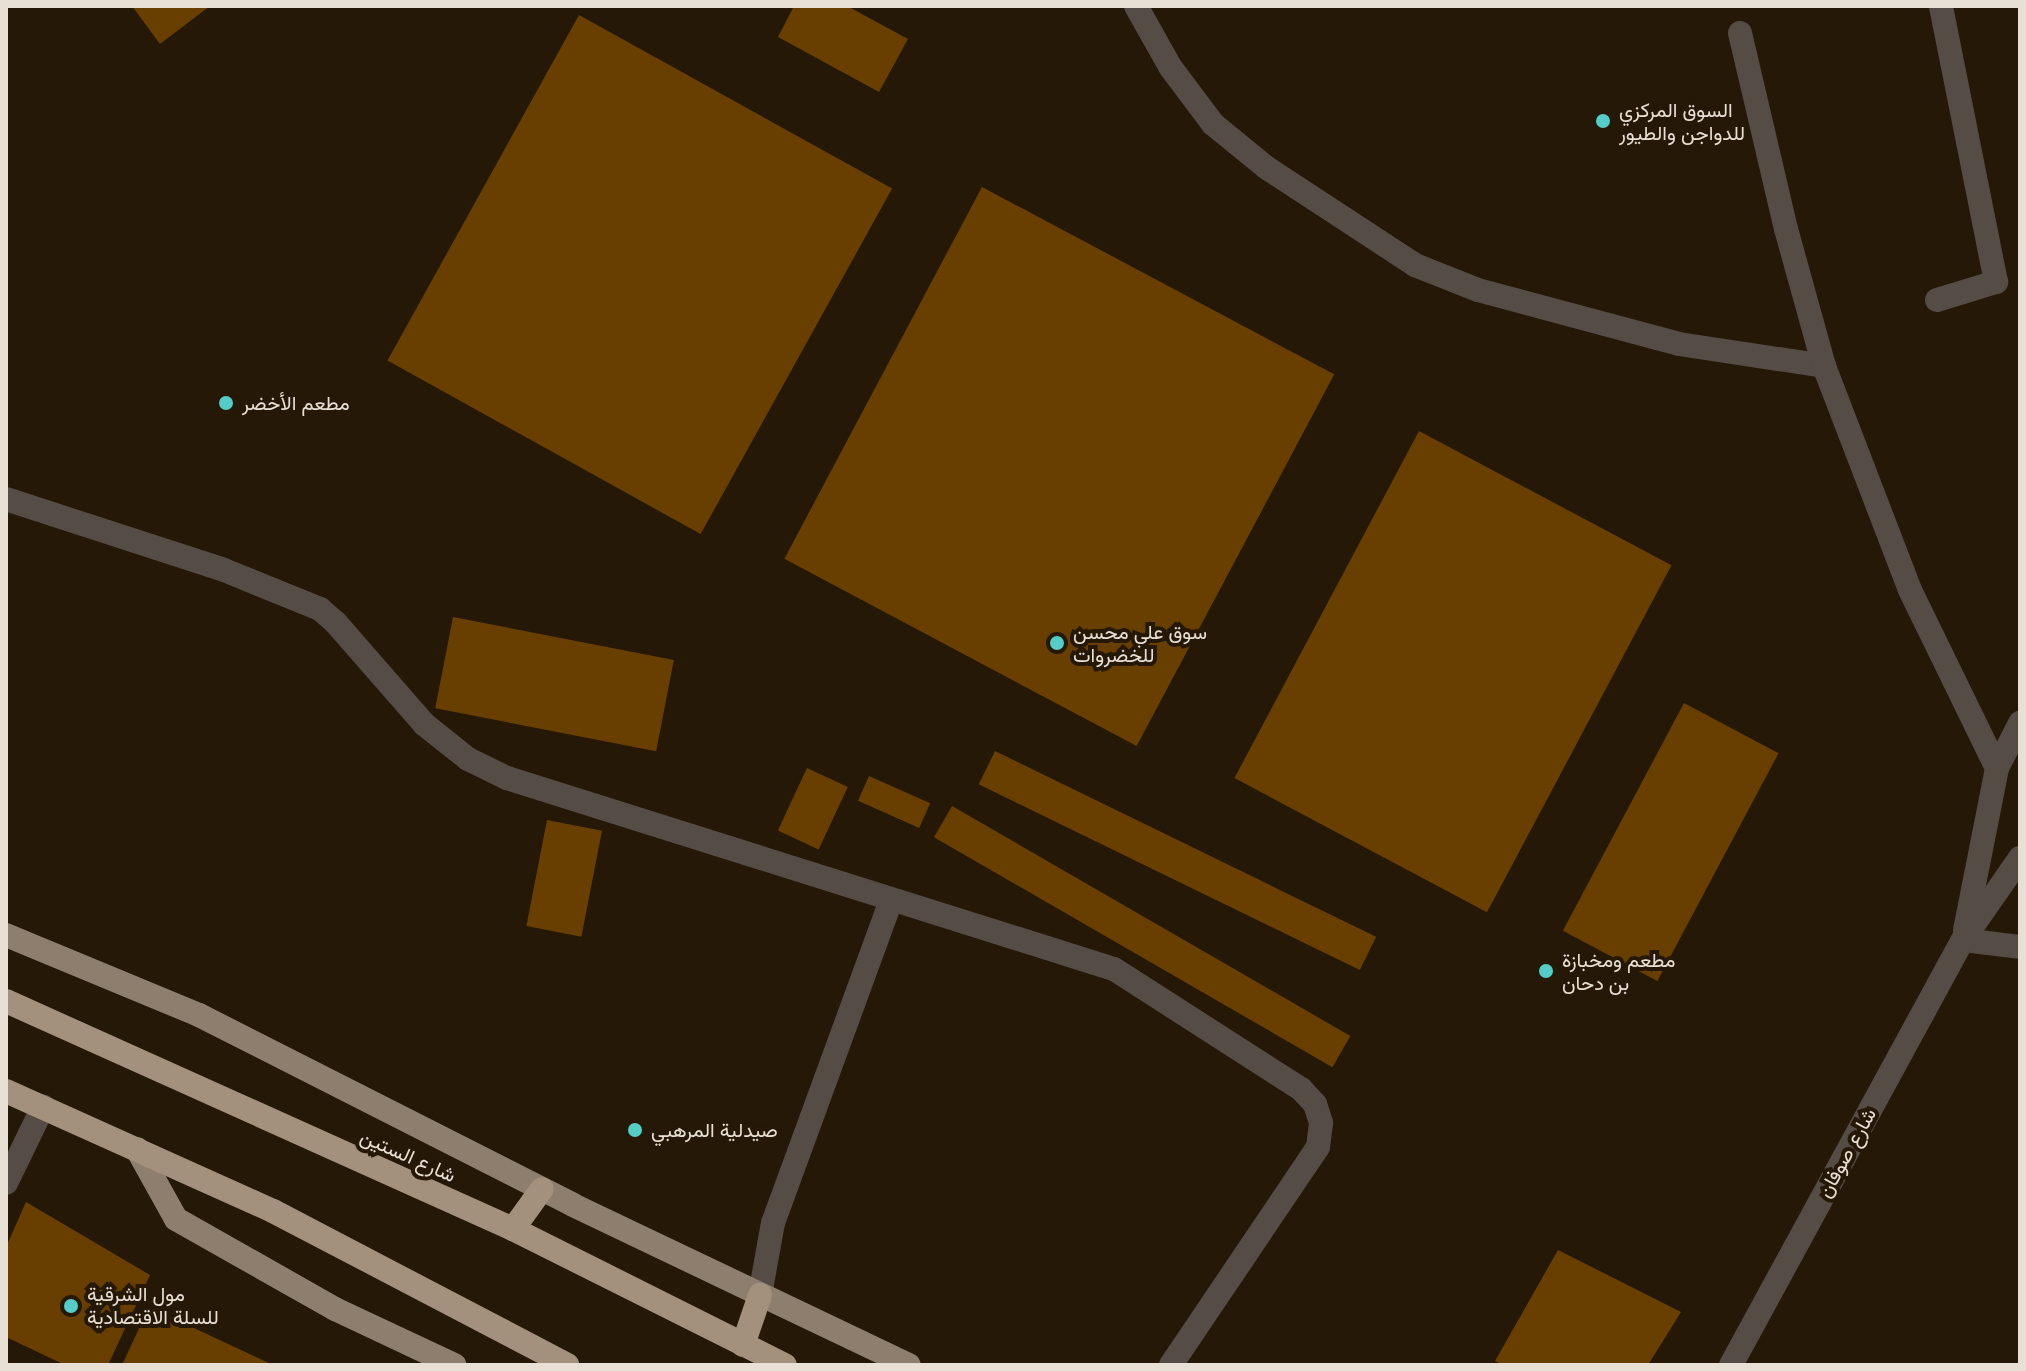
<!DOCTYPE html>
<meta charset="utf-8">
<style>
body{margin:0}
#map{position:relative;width:2026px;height:1371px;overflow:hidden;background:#251807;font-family:"Roboto Serif",Vazirmatn,serif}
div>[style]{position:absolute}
.building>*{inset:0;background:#693f00;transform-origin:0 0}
.minor>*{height:24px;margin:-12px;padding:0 12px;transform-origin:12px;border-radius:12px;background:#544c45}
.major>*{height:24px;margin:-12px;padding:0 12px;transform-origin:12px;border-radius:12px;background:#8d7e6e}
.highway>*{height:24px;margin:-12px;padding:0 12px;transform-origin:12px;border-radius:12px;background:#a3917e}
.dots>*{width:22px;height:22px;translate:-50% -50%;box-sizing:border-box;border:4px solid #251807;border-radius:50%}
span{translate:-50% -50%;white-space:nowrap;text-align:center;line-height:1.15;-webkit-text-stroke:8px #251807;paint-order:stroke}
.poi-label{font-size:20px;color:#e9e0d5}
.left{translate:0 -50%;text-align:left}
.street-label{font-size:20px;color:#e9e0d5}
.frame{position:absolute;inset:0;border:8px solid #e9e0d5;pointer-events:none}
</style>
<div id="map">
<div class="building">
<div style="clip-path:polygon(132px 6px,210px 6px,160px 44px)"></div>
<div style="clip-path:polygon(794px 6px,847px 6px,908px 39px,879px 92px,778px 37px)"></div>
<div style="left:579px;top:15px;width:358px;height:395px;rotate:29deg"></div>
<div style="left:982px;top:187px;width:399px;height:421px;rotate:28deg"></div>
<div style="left:1419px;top:431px;width:286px;height:393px;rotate:28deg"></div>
<div style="left:453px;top:617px;width:225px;height:93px;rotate:11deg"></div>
<div style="left:1684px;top:703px;width:107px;height:258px;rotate:28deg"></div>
<div style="left:995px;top:751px;width:424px;height:37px;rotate:26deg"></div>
<div style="left:807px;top:768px;width:45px;height:69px;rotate:25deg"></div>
<div style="left:869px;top:776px;width:67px;height:27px;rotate:24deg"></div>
<div style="left:952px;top:806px;width:460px;height:36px;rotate:30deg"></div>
<div style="left:547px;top:820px;width:56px;height:108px;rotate:11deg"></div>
<div style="clip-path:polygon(26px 1202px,150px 1275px,108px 1365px,65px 1365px,6px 1337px,6px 1247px)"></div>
<div style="clip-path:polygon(1558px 1250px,1681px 1312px,1648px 1365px,1503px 1365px,1495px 1361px)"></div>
<div style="clip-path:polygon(149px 1307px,273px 1365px,122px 1365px)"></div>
</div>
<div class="minor">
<div style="left:1136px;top:6px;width:71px;rotate:60.6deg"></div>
<div style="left:1171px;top:68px;width:70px;rotate:53.1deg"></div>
<div style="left:1213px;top:124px;width:70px;rotate:39.2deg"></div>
<div style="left:1267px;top:168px;width:177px;rotate:33.2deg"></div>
<div style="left:1415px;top:265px;width:68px;rotate:21.6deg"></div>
<div style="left:1478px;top:290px;width:208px;rotate:15deg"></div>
<div style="left:1679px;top:344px;width:147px;rotate:8.6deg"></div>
<div style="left:1740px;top:33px;width:201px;rotate:76.8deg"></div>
<div style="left:1786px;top:229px;width:142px;rotate:74.5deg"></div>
<div style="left:1824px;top:366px;width:240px;rotate:69deg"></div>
<div style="left:1910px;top:590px;width:198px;rotate:64deg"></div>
<div style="left:1937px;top:300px;width:62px;rotate:-17deg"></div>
<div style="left:1996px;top:282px;width:281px;rotate:-101.3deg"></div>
<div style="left:6px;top:499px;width:229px;rotate:18deg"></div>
<div style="left:224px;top:570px;width:104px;rotate:22.1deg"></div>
<div style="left:320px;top:609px;width:21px;rotate:41deg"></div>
<div style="left:336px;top:623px;width:134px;rotate:48.9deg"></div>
<div style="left:424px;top:724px;width:56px;rotate:38.5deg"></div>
<div style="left:468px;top:759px;width:43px;rotate:26deg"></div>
<div style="left:507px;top:778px;width:636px;rotate:17.47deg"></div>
<div style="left:1114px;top:969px;width:222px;rotate:32.7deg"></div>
<div style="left:1301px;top:1089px;width:21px;rotate:47deg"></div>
<div style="left:1315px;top:1104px;width:20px;rotate:72deg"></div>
<div style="left:1321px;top:1123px;width:24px;rotate:97deg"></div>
<div style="left:1318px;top:1147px;width:263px;rotate:124deg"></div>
<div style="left:1965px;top:930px;width:165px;rotate:-78.8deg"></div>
<div style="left:1997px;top:768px;width:51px;rotate:-62.9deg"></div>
<div style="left:1963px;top:940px;width:57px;rotate:7deg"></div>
<div style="left:6px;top:1183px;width:85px;rotate:-64deg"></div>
<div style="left:760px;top:1295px;width:73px;rotate:-79.8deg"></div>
<div style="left:773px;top:1223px;width:344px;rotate:-69.9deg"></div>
<div style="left:1731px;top:1365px;width:484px;rotate:-61.4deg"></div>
<div style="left:1963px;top:940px;width:100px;rotate:-55.2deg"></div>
</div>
<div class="major">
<div style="left:6px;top:935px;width:209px;rotate:22.5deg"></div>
<div style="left:199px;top:1015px;width:419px;rotate:26.9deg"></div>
<div style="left:573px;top:1205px;width:372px;rotate:25.5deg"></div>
<div style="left:137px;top:1149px;width:80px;rotate:60.9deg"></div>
<div style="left:176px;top:1219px;width:183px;rotate:29.5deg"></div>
<div style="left:335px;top:1309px;width:132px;rotate:25.2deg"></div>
</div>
<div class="highway">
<div style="left:6px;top:1001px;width:556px;rotate:24.21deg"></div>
<div style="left:513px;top:1229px;width:304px;rotate:26.6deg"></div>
<div style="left:6px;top:1091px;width:293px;rotate:24.2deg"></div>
<div style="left:273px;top:1211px;width:332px;rotate:27.6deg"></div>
<div style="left:513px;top:1229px;width:49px;rotate:-54.1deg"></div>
<div style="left:743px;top:1345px;width:53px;rotate:-71.2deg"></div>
</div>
<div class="dots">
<div style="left:1603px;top:121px;background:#54cdc8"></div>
<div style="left:226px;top:403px;background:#54cdc8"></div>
<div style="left:1057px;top:643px;background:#54cdc8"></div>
<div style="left:1546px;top:971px;background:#54cdc8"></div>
<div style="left:635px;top:1130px;background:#54cdc8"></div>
<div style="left:71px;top:1306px;background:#54cdc8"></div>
</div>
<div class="poi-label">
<span class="left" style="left:1619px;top:122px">السوق المركزي<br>للدواجن والطيور</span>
<span class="left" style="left:242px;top:403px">مطعم الأخضر</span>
<span class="left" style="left:1073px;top:644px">سوق علي محسن<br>للخضروات</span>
<span class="left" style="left:1562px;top:972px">مطعم ومخبازة<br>بن دحان</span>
<span class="left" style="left:651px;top:1130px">صيدلية المرهبي</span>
<span class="left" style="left:87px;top:1306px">مول الشرقية<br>للسلة الاقتصادية</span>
</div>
<div class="street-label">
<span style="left:1847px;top:1153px;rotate:-61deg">شارع صوفان</span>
<span style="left:408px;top:1156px;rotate:24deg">شارع الستين</span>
</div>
<div class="frame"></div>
</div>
